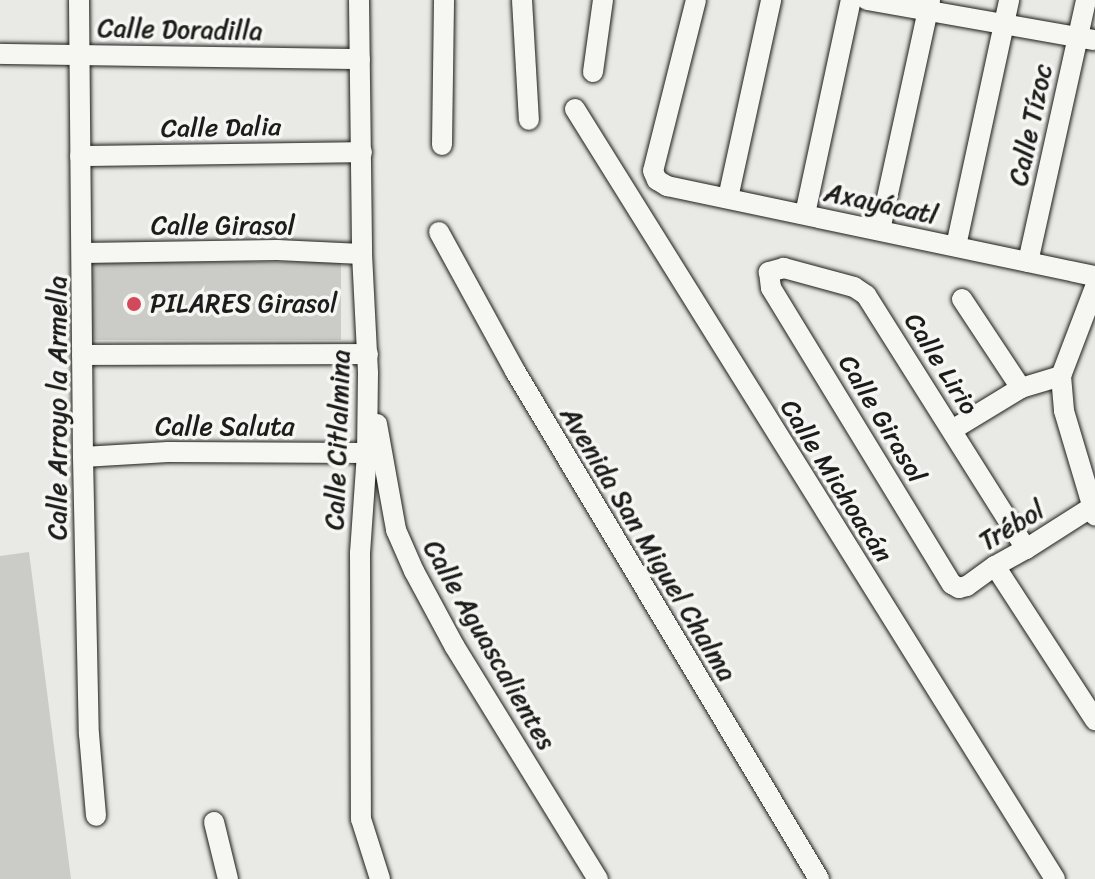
<!DOCTYPE html>
<meta charset="utf-8">
<style>
body{margin:0}
#map{position:relative;width:1095px;height:879px;overflow:hidden;background:#e9e9e5;font-family:Sriracha,sans-serif}
div>[style]{position:absolute}
.green>*{inset:0;background:#cbcbc7;transform-origin:0 0}
.roads{filter:drop-shadow(0 0 2px #1c1c1c) drop-shadow(0 0 2px #1c1c1c)}
.street>*{height:20px;margin:-10px;padding:0 10px;transform-origin:10px;border-radius:10px;background:#f6f6f2}
.dots>*{width:22px;height:22px;translate:-50% -50%;box-sizing:border-box;border:4px solid #f6f6f2;border-radius:50%}
span{translate:-50% -50%;white-space:nowrap;text-align:center;line-height:1.15;-webkit-text-stroke:7px #f6f6f2;paint-order:stroke}
.street-label{font-size:26px;color:#1c1c1c}
.poi-label{font-size:26px;color:#1c1c1c}
.left{translate:0 -50%;text-align:left}
</style>
<div id="map">
<div class="green">
<div style="left:341px;top:262px;width:78px;height:251px;rotate:90deg"></div>
<div style="clip-path:polygon(29px 552px,71px 879px,0 879px,0 556px)"></div>
</div>
<div class="roads">
<div class="street">
<div style="left:79px;top:0;width:457px;rotate:89.5deg"></div>
<div style="left:83px;top:457px;width:277px;rotate:88.8deg"></div>
<div style="left:89px;top:734px;width:82px;rotate:85.1deg"></div>
<div style="left:359px;top:0;width:254px;rotate:89.3deg"></div>
<div style="left:362px;top:254px;width:119px;rotate:87.1deg"></div>
<div style="left:368px;top:373px;width:80px;rotate:90.7deg"></div>
<div style="left:367px;top:453px;width:100px;rotate:94deg"></div>
<div style="left:360px;top:553px;width:266px;rotate:89.8deg"></div>
<div style="left:361px;top:819px;width:63px;rotate:72.4deg"></div>
<div style="left:522px;top:0;width:120px;rotate:86.7deg"></div>
<div style="left:696px;top:0;width:176px;rotate:104.1deg"></div>
<div style="left:653px;top:171px;width:10px;rotate:66deg"></div>
<div style="left:657px;top:180px;width:12px;rotate:31deg"></div>
<div style="left:667px;top:186px;width:437px;rotate:11.9deg"></div>
<div style="left:867px;top:0;width:231px;rotate:10deg"></div>
<div style="left:0;top:54px;width:360px;rotate:0.8deg"></div>
<div style="left:593px;top:72px;width:73px;rotate:-82.1deg"></div>
<div style="left:575px;top:109px;width:907px;rotate:58.06deg"></div>
<div style="left:442px;top:145px;width:145px;rotate:-89.2deg"></div>
<div style="left:80px;top:156px;width:282px;rotate:-0.8deg"></div>
<div style="left:728px;top:198px;width:203px;rotate:-77.7deg"></div>
<div style="left:805px;top:214px;width:219px;rotate:-77.9deg"></div>
<div style="left:880px;top:230px;width:235px;rotate:-77.7deg"></div>
<div style="left:439px;top:232px;width:158px;rotate:61.3deg"></div>
<div style="left:515px;top:371px;width:592px;rotate:59.1deg"></div>
<div style="left:956px;top:246px;width:252px;rotate:-77.8deg"></div>
<div style="left:83px;top:253px;width:194px;rotate:-0.9deg"></div>
<div style="left:277px;top:250px;width:85px;rotate:2.7deg"></div>
<div style="left:1028px;top:262px;width:268px;rotate:-77.5deg"></div>
<div style="left:1095px;top:287px;width:95px;rotate:110.9deg"></div>
<div style="left:1061px;top:376px;width:35px;rotate:85deg"></div>
<div style="left:1064px;top:411px;width:109px;rotate:73.4deg"></div>
<div style="left:962px;top:299px;width:107px;rotate:56.5deg"></div>
<div style="left:82px;top:355px;width:286px;rotate:-0.2deg"></div>
<div style="left:377px;top:424px;width:108px;rotate:79.8deg"></div>
<div style="left:396px;top:530px;width:45px;rotate:66.3deg"></div>
<div style="left:414px;top:571px;width:86px;rotate:61.7deg"></div>
<div style="left:455px;top:647px;width:273px;rotate:58.4deg"></div>
<div style="left:952px;top:430px;width:81px;rotate:-31.3deg"></div>
<div style="left:1021px;top:388px;width:42px;rotate:-16.7deg"></div>
<div style="left:83px;top:457px;width:85px;rotate:-3.4deg"></div>
<div style="left:168px;top:452px;width:199px;rotate:0.3deg"></div>
<div style="left:1026px;top:549px;width:300px;rotate:-122.2deg"></div>
<div style="left:866px;top:295px;width:14px;rotate:-146deg"></div>
<div style="left:854px;top:287px;width:73px;rotate:-164.8deg"></div>
<div style="left:784px;top:268px;width:16px;rotate:165deg"></div>
<div style="left:769px;top:272px;width:16px;rotate:83deg"></div>
<div style="left:771px;top:288px;width:347px;rotate:58.6deg"></div>
<div style="left:952px;top:584px;width:8px;rotate:30deg"></div>
<div style="left:959px;top:588px;width:8px;rotate:-14deg"></div>
<div style="left:967px;top:586px;width:34px;rotate:-36deg"></div>
<div style="left:995px;top:566px;width:35px;rotate:-29deg"></div>
<div style="left:1026px;top:549px;width:78px;rotate:-32.5deg"></div>
<div style="left:995px;top:566px;width:184px;rotate:57deg"></div>
<div style="left:214px;top:822px;width:59px;rotate:76.2deg"></div>
</div>
</div>
<div class="dots">
<div style="left:134px;top:304px;background:#d1495b"></div>
</div>
<div class="street-label">
<span style="left:180px;top:30px;rotate:1deg">Calle Doradilla</span>
<span style="left:1031px;top:125px;rotate:-78deg">Calle Tízoc</span>
<span style="left:221px;top:128px;rotate:-1deg">Calle Dalia</span>
<span style="left:881px;top:204px;rotate:12deg">Axayácatl</span>
<span style="left:223px;top:226px">Calle Girasol</span>
<span style="left:941px;top:364px;rotate:58deg">Calle Lirio</span>
<span style="left:58px;top:408px;rotate:-90deg">Calle Arroyo la Armella</span>
<span style="left:882px;top:419px;rotate:59deg">Calle Girasol</span>
<span style="left:225px;top:427px">Calle Saluta</span>
<span style="left:338px;top:440px;rotate:-88deg">Calle Citlalmina</span>
<span style="left:836px;top:481px;rotate:58deg">Calle Michoacán</span>
<span style="left:1012px;top:526px;rotate:-31deg">Trébol</span>
<span style="left:648px;top:544px;rotate:59deg">Avenida San Miguel Chalma</span>
<span style="left:489px;top:645px;rotate:60deg">Calle Aguascalientes</span>
</div>
<div class="poi-label">
<span class="left" style="left:150px;top:304px">PILARES Girasol</span>
</div>
</div>
